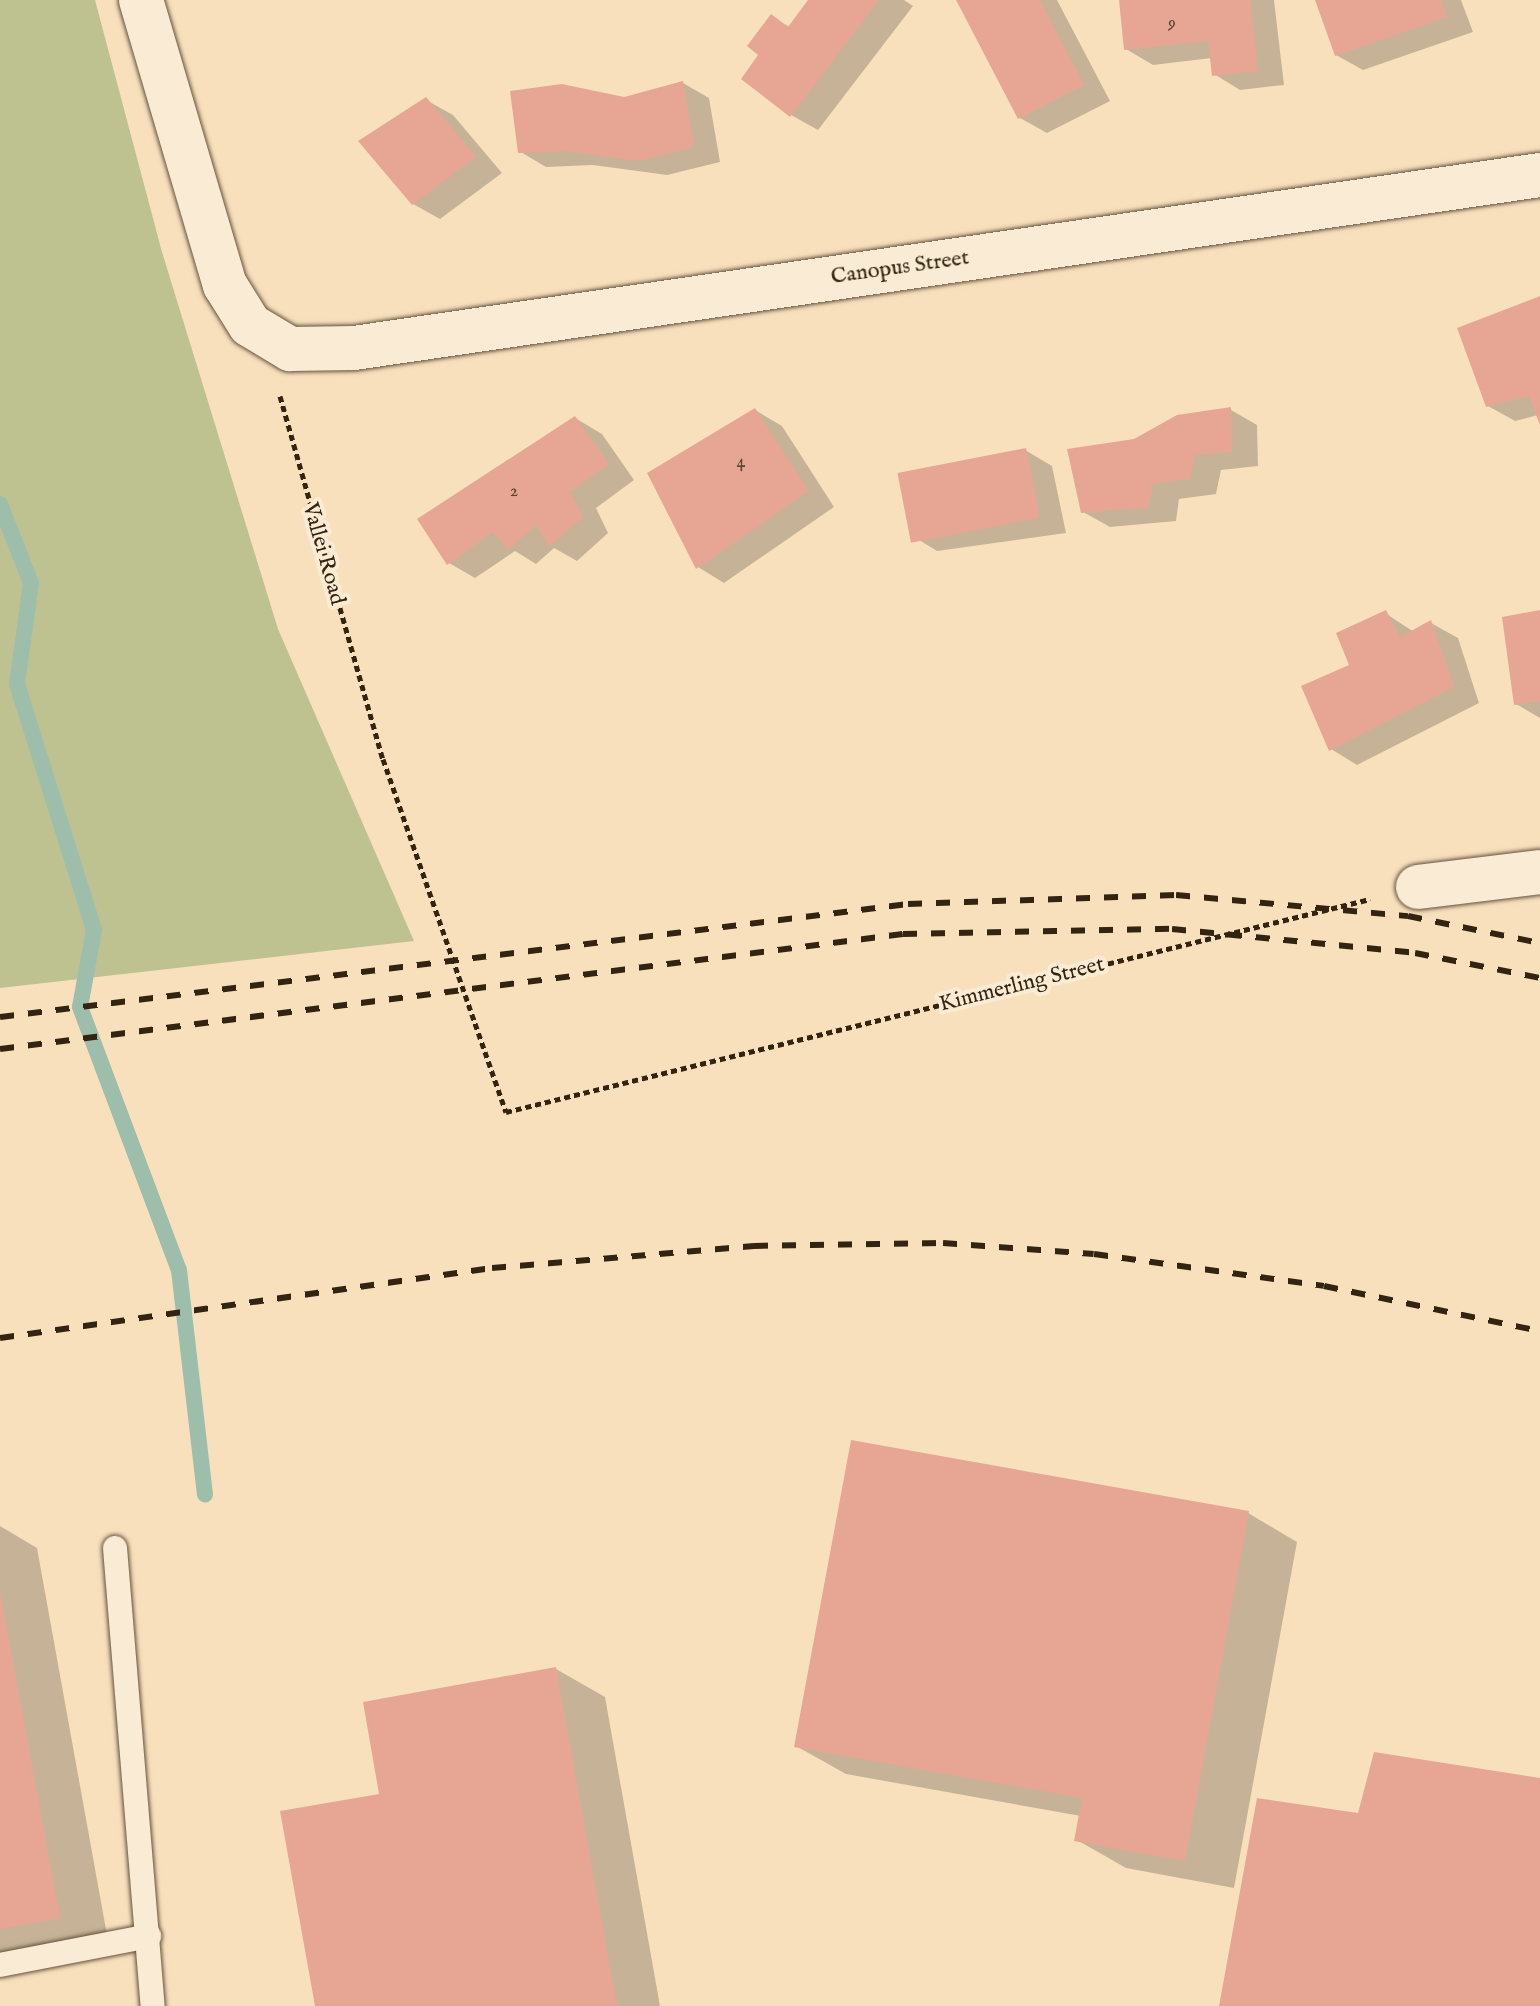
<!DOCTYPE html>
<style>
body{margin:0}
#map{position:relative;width:1540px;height:2006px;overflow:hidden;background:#f8e0bd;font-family:"IM FELL English",serif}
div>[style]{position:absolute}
.green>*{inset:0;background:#bec290}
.shadow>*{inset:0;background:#0003}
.stream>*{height:16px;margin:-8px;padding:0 8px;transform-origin:8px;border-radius:8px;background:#9ebeac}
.building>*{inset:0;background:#e7a694;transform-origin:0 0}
.path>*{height:5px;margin-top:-2.5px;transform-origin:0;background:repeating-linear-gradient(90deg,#332412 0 6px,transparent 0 10px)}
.roads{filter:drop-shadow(0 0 2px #64533d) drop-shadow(0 0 2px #64533d)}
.service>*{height:24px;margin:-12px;padding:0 12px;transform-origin:12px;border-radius:12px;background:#faebd4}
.minor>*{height:44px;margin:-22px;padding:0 22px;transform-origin:22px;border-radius:22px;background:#faebd4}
.rail>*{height:6px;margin-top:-3px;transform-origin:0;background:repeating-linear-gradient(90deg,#332412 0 14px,transparent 0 28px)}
span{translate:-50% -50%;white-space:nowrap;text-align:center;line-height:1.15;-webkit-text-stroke:8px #faebd4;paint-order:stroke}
.number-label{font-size:18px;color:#604432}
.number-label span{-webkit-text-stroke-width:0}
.street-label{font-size:22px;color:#332412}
</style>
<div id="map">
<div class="green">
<div style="clip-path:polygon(0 0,95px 0,162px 252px,278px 629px,414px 941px,0 988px)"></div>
</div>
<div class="shadow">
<div style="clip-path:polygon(811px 0,904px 0,913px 6px,818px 130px,791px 115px,761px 55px,771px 17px,790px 27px)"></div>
<div style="clip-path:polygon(959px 0,1057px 0,1110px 101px,1047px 133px,1020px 118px)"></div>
<div style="clip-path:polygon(1121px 0,1274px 0,1284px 85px,1240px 90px,1214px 74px,1212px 58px,1153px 65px,1126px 49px)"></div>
<div style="clip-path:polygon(1317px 0,1461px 0,1473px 32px,1363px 70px,1336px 55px)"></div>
<div style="clip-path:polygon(683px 83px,709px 98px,720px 162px,667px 175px,593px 165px,546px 167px,519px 151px,624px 99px)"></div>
<div style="clip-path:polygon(426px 100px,453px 115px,502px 173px,440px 219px,413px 204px)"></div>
<div style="clip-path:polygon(1540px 299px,1540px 420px,1538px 415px,1515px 421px,1488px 406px)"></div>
<div style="clip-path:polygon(755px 410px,782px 426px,834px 507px,724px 583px,698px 567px)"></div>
<div style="clip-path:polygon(1231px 410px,1257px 425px,1258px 466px,1221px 470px,1216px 494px,1179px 499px,1176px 521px,1110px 527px,1083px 512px,1135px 441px)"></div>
<div style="clip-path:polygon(575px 418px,602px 434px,634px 480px,596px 508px,608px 533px,577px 561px,554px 548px,536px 564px,515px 551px,475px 578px,449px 563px)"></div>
<div style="clip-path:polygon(1025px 450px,1052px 466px,1066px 533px,937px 551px,911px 535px)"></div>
<div style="clip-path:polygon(1540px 612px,1540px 718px,1516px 704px)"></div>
<div style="clip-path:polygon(1385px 613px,1414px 632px,1431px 623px,1458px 638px,1479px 703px,1357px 765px,1331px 749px,1352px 666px)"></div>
<div style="clip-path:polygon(1248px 1513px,1297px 1542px,1234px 1888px,1126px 1868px,1077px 1840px,1081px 1816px,846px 1774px,796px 1746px)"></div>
<div style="clip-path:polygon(0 1526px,37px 1548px,109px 1946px,0 1966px)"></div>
<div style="clip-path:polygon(556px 1669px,605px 1697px,660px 2006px,317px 2006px,382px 1796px)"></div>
</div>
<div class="stream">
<div style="left:0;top:504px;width:85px;rotate:68.6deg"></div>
<div style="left:31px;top:583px;width:102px;rotate:97.9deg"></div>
<div style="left:17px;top:684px;width:258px;rotate:72.6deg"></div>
<div style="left:94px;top:930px;width:78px;rotate:100.3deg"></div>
<div style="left:80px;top:1007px;width:281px;rotate:69.4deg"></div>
<div style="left:179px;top:1270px;width:226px;rotate:83.4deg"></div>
</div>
<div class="building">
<div style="clip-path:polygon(808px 0,879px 0,790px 117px,741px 79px,758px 55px,747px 46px,771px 14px,788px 27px)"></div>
<div style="clip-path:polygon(956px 0,1040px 0,1084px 85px,1018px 119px)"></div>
<div style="clip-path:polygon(1119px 0,1250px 0,1258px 71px,1212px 76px,1208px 41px,1124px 50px)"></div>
<div style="clip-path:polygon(1315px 0,1441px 0,1447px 17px,1335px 56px)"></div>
<div style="clip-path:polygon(683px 81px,694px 147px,639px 161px,565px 151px,518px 153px,510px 91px,562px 84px,624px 97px)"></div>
<div style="clip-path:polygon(426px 97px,476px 157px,412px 205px,358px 141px)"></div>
<div style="clip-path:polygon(1540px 296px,1540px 425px,1529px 396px,1486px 407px,1457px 328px)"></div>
<div style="clip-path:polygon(1231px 407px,1232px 452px,1195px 455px,1189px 479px,1153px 484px,1149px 507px,1081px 513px,1067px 449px,1134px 439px,1177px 415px)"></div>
<div style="clip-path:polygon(755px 408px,809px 491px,696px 569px,647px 473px)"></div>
<div style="clip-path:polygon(575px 416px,609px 464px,570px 492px,583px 517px,549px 547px,536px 525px,508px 550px,493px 532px,447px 565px,417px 519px)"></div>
<div style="left:1026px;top:448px;width:71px;height:131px;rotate:79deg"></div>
<div style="clip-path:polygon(1386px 610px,1400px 637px,1431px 620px,1454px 687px,1329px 751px,1301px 686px,1349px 665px,1336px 633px)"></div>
<div style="clip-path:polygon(1540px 610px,1540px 701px,1514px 705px,1502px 617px)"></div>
<div style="clip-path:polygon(851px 1440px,1249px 1511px,1185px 1861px,1074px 1841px,1082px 1798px,794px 1747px)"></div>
<div style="clip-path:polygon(0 1591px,60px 1918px,0 1929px)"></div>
<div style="clip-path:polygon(556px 1667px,617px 2006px,315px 2006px,280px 1811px,379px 1794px,363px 1702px)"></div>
<div style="clip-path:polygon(1374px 1752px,1540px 1778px,1540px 2006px,1219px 2006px,1257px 1798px,1358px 1813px)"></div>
</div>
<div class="path">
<div style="left:280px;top:396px;width:377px;rotate:74.2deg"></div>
<div style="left:383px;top:759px;width:374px;rotate:70.8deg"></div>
<div style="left:506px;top:1112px;width:890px;rotate:-13.85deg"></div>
</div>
<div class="roads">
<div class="service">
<div style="left:115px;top:1548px;width:460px;rotate:85.3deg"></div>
<div style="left:0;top:1965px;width:152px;rotate:-11deg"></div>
</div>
<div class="minor">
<div style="left:141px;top:0;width:297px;rotate:73.6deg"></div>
<div style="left:225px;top:285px;width:47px;rotate:58deg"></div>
<div style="left:250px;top:325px;width:47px;rotate:31deg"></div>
<div style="left:290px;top:349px;width:64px;rotate:-0.9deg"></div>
<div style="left:354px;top:348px;width:1199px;rotate:-8.3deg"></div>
<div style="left:1418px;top:887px;width:123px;rotate:-7deg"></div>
</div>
</div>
<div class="rail">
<div style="left:0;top:1017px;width:915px;rotate:-7.09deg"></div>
<div style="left:908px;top:904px;width:268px;rotate:-1.9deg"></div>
<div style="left:1176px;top:895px;width:233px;rotate:5.2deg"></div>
<div style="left:1408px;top:916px;width:135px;rotate:11.6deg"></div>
<div style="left:0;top:1049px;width:910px;rotate:-7.26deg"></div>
<div style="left:903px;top:934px;width:269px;rotate:-1.1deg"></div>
<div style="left:1172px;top:929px;width:244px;rotate:5.6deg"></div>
<div style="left:1415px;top:953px;width:127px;rotate:11.3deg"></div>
<div style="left:0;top:1338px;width:497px;rotate:-8.1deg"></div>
<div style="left:492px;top:1268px;width:263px;rotate:-4.8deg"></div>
<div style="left:754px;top:1246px;width:189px;rotate:-0.9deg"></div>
<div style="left:943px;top:1243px;width:151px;rotate:4.2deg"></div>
<div style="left:1094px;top:1254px;width:232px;rotate:7.9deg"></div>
<div style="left:1324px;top:1286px;width:221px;rotate:11.8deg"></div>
</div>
<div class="number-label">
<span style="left:1172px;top:24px">9</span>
<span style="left:741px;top:463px">4</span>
<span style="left:514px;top:492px">2</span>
</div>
<div class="street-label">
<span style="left:900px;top:268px;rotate:-8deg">Canopus Street</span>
<span style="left:323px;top:554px;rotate:74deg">Vallei Road</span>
<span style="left:1022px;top:985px;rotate:-14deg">Kimmerling Street</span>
</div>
</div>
